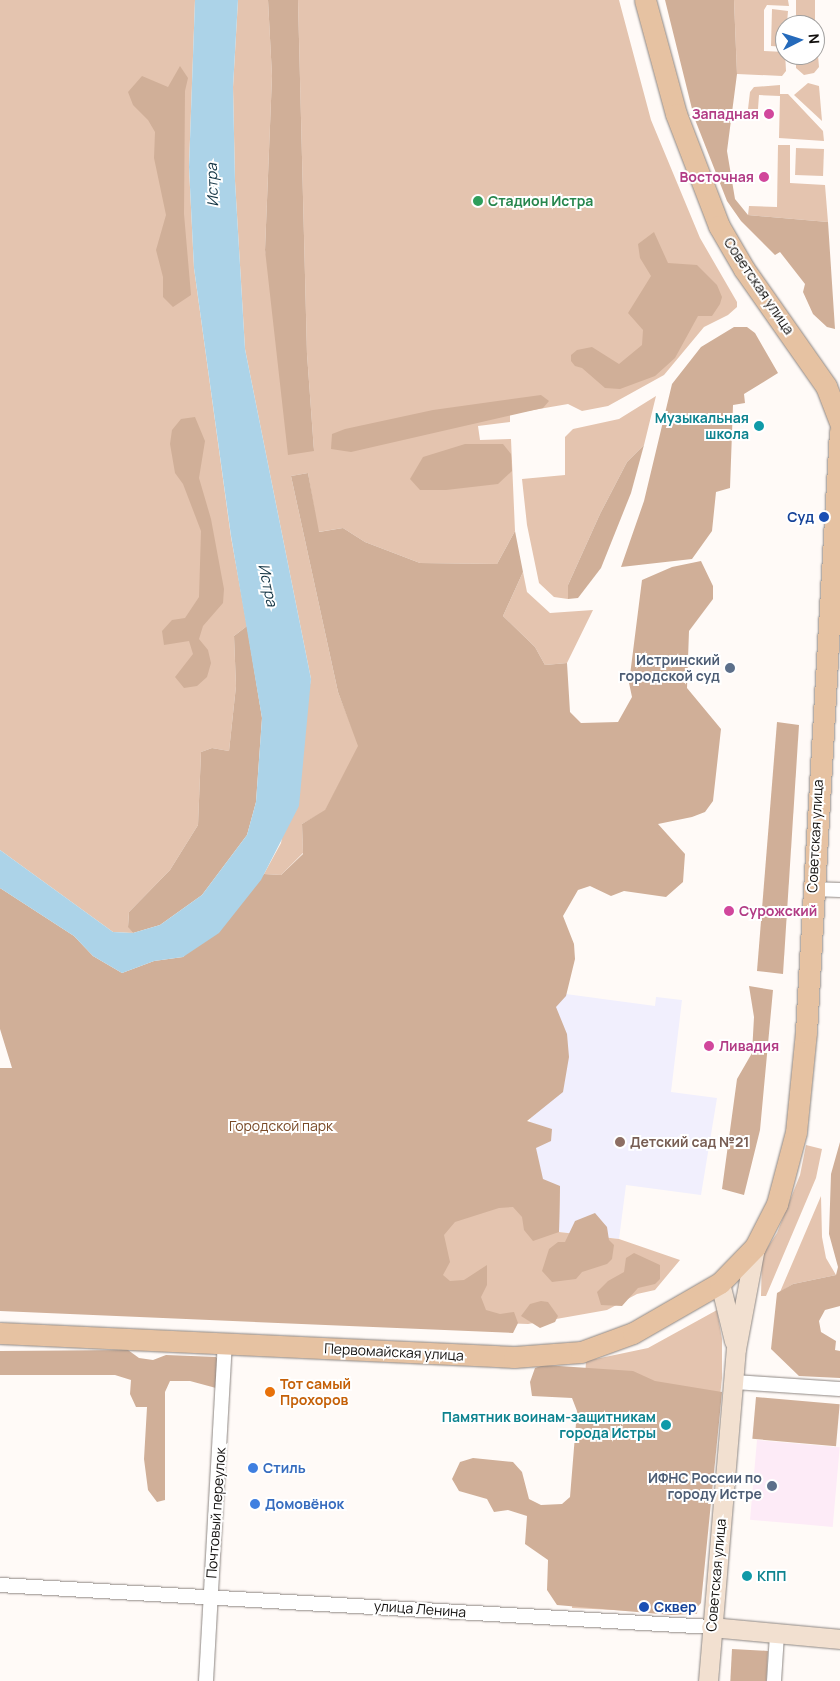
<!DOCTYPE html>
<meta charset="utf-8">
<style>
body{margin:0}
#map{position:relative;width:840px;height:1681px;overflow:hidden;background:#fffaf7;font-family:Manrope,sans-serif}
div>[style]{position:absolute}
.commercial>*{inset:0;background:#fdebf7;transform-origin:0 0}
.education>*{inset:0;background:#f1effd}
.green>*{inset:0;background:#e4c4af;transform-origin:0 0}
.forest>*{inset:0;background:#d0af98;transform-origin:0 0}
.water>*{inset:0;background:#acd3e8}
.roads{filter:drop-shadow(0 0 1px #8e8783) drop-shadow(0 0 1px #8e8783)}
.street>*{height:14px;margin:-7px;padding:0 7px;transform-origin:7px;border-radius:7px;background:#fff}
.secondary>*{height:19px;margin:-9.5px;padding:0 9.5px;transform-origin:9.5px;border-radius:9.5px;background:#f2e0d0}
.primary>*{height:21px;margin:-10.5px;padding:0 10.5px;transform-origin:10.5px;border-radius:10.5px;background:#e6c2a2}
.dots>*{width:14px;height:14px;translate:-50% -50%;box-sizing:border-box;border:2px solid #fff;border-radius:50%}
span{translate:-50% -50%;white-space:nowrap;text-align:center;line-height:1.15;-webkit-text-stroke:4px #fff;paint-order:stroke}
.hotel-label{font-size:14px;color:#b23c85;font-weight:700}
.right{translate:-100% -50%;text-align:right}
.left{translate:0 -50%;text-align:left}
.leisure-label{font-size:14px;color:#27864d;font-weight:700}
.street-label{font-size:14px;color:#110f0d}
.culture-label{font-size:14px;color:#0d838f;font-weight:700}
.transit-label{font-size:14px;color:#164399;font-weight:700}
.service-label{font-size:14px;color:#4e5e75;font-weight:700}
.park-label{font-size:14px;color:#794a27}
.education-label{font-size:14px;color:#785e54;font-weight:700}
.food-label{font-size:14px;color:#c56008;font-weight:700}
.shop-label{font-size:14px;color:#366cbe;font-weight:700}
.water-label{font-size:15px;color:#113343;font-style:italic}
.north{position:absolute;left:775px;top:15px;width:50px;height:50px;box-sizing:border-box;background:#fff;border:1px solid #a09f9e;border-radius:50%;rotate:85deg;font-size:14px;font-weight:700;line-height:20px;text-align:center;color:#110f0d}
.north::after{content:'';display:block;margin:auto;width:18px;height:22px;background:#256abb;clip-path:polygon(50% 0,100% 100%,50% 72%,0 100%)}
</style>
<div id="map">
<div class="commercial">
<div style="left:757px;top:1440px;width:83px;height:80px;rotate:5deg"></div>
</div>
<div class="education">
<div style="clip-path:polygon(536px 990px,655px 1006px,656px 997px,682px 1000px,671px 1092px,717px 1098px,701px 1195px,626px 1185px,619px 1239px,559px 1232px,527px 1185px)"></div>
</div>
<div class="green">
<div style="clip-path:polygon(0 0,195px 0,189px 167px,194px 268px,231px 537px,247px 626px,234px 636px,236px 686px,229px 751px,212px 748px,201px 752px,198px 825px,170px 870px,129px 912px,128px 926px,133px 933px,113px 932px,0 850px)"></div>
<div style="clip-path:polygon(238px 0,268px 0,272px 76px,265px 250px,314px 451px,307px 354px,298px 0,619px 0,651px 120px,700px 238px,737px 302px,737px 307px,728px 315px,704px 327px,664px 375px,608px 406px,582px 411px,568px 404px,510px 414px,510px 422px,478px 426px,480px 440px,511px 439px,515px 531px,497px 564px,420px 563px,365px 542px,343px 528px,318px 532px,308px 473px,291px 476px,338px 692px,359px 746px,325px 811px,302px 824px,303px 853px,281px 875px,264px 874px,281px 843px,311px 679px,245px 349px,235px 181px,233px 87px)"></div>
<div style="clip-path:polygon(734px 0,788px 0,789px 6px,767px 5px,764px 10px,764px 51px,785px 52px,786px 71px,782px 76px,737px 74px)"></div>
<div style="left:796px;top:0;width:19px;height:25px"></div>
<div style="clip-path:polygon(772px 9px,788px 11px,785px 47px,771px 46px)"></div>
<div style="clip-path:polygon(816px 32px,819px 67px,814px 73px,804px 75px,796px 68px,796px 55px,815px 55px)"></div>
<div style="clip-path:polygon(808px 83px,819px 86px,822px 121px,794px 95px)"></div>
<div style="clip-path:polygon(780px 85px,780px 94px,788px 94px,823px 131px,824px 141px,779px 138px,780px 96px,759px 95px,758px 109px,748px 109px,750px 92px,754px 87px)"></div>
<div style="clip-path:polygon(778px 145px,790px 145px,790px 183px,825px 185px,828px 222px,748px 215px,749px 206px,777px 207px)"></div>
<div style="left:796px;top:148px;width:28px;height:27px;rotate:2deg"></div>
<div style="clip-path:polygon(656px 396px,644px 445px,627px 462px,600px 514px,568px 585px,568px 599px,554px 597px,539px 583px,527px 525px,522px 479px,565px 475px,565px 437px,573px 429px,619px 419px)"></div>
<div style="clip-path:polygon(523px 572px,527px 592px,550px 613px,593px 610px,567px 663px,545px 665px,535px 647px,503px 616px)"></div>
<div style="clip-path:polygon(806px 1145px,822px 1149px,816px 1178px,766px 1296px,761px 1296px,762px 1256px,777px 1233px,800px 1175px)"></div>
<div style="clip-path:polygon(431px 1182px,560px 1186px,559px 1232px,619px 1239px,680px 1260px,655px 1290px,637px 1294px,607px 1310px,528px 1324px,432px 1320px)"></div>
<div style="clip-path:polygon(821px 1196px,822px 1237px,826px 1258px,836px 1275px,793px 1284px,780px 1292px)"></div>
<div style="clip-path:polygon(717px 1310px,722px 1339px,722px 1378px,697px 1614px,572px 1608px,586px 1361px,648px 1348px)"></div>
</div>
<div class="forest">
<div style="clip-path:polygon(268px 0,298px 0,307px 354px,314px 451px,288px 455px,265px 250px,272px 76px)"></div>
<div style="clip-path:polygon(665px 0,734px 0,737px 74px,727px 151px,735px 199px,748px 215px,828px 222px,835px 329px,827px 327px,813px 314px,803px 292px,805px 284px,780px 252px,775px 255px,741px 221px,727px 201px,694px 117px)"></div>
<div style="clip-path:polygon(180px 66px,188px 78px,185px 91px,184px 214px,191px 295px,173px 307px,163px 297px,163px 277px,156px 250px,166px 215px,154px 158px,155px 132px,148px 120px,133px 105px,128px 92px,142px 76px,168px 87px)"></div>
<div style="clip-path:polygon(654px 232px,668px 263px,697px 265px,717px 285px,722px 297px,720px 304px,712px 316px,698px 316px,675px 358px,655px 376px,620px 389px,605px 388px,582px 368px,575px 366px,571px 361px,571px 355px,577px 350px,592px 347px,619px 364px,642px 345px,643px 330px,628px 313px,651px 276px,640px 258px,638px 244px)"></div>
<div style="clip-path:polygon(734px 327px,747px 327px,755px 333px,778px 373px,744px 394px,745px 403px,733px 405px,730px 488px,716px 492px,712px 531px,692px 559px,621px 567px,644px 501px,672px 384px,701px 347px)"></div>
<div style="clip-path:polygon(541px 395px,549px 401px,543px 408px,351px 452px,331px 449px,332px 434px,345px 429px,433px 410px)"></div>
<div style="clip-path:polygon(195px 417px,205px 441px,199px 478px,211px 519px,224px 589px,223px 603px,203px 626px,199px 639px,208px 650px,211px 663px,207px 677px,197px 686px,184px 688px,175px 677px,193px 654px,189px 641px,164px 645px,162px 631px,172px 620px,185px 618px,199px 597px,201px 531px,183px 484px,175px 473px,170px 444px,172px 430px,181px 419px)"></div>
<div style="clip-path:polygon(465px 444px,503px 444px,511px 454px,512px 471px,498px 484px,446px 490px,420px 490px,410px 479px,423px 457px)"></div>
<div style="clip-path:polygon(644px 445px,631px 493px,601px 568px,578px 598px,568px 599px,568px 585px,600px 514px,627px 462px)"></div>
<div style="clip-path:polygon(308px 473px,319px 532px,343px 528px,365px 542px,420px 563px,497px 564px,515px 531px,523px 572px,503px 616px,535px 647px,545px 665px,567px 663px,570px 712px,581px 723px,618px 722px,632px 697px,629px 683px,642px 580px,672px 567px,701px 561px,713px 586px,713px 599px,689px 631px,687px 688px,721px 729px,713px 801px,705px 812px,692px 817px,658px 824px,685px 854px,683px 882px,666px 897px,624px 891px,611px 896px,590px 886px,578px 890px,563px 916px,574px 944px,575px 959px,566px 996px,556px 1007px,567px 1034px,569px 1057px,563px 1092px,527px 1121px,552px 1129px,551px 1141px,536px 1148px,543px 1179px,560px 1186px,559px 1232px,533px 1241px,524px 1230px,522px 1217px,513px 1207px,499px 1208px,455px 1222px,444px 1235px,450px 1262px,443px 1275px,450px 1281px,464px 1280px,487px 1265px,487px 1285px,481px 1297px,486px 1310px,500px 1314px,514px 1312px,518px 1323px,513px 1333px,0 1311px,0 1068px,12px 1068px,0 1029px,0 888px,74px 936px,93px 956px,122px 973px,154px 961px,183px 957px,264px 874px,281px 875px,303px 854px,302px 824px,325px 810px,358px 746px,338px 692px,291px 476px)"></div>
<div style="clip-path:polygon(247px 626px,262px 718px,256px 802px,247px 835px,202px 895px,160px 925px,133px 933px,128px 927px,129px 912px,170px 870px,198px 825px,201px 752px,212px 748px,229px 751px,236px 686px,234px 636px)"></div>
<div style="clip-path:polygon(777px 722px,799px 725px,783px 974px,757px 971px)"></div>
<div style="clip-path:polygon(749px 986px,773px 990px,760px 1130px,744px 1195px,722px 1189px,737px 1079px,752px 1053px,754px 1017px)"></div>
<div style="clip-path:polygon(840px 1142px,840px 1306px,825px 1310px,819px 1321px,821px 1332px,836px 1341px,835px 1350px,840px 1351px,840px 1378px,799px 1376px,771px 1349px,777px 1293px,793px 1284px,836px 1275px,838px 1267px,829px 1234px,831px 1174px)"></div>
<div style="clip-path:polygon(595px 1213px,607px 1227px,609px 1240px,614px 1245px,612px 1259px,607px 1264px,582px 1272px,576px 1279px,552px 1282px,542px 1271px,549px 1249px,558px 1242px,565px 1242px,575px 1221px)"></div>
<div style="clip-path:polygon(634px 1253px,660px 1265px,660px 1279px,655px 1284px,638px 1288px,622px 1306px,601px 1305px,597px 1292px,608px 1281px,624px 1272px,626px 1258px)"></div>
<div style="clip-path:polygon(541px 1301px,548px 1302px,558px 1316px,555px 1322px,540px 1328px,521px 1316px,530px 1304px)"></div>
<div style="clip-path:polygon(128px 1350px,139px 1358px,153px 1360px,166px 1355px,216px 1357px,223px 1368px,216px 1388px,190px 1381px,170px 1381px,165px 1392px,165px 1500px,157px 1502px,148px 1490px,144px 1459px,147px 1407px,136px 1407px,130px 1394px,131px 1380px,115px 1375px,0 1375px,0 1351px)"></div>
<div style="clip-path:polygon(544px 1365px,633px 1371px,655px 1381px,722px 1392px,701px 1603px,691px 1614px,671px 1615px,557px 1605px,547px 1590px,548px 1560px,525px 1544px,527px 1516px,508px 1510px,494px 1512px,487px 1499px,459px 1491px,452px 1479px,460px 1462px,473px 1458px,513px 1462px,522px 1472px,529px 1499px,541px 1505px,562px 1504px,570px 1497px,577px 1411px,572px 1398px,532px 1396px,530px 1382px,535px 1368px)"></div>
<div style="left:756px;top:1397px;width:84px;height:42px;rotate:5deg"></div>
<div style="left:732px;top:1649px;width:36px;height:32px;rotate:3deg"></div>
</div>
<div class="water">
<div style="clip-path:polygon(195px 0,238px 0,233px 87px,235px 181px,245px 349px,311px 679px,299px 806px,261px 880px,219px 933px,183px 957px,154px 961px,122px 973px,93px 956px,74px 936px,0 888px,0 850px,113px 932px,133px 933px,160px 925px,202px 895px,247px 835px,256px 802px,262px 718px,231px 536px,194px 268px,189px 167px)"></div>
</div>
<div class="roads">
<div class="street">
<div style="left:812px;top:889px;width:28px;rotate:2deg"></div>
<div style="left:734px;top:1382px;width:106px;rotate:3.8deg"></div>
<div style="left:0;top:1585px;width:712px;rotate:3.38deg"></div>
<div style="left:206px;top:1681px;width:338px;rotate:-86.8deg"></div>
<div style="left:774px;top:1681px;width:47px;rotate:-86.3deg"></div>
</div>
<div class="secondary">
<div style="left:720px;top:1283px;width:60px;rotate:76.4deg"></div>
<div style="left:711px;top:1627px;width:130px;rotate:5.3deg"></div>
<div style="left:708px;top:1681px;width:333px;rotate:-85.2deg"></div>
<div style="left:736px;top:1349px;width:104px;rotate:-79.4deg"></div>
</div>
<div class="primary">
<div style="left:645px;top:0;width:118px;rotate:74.8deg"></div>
<div style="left:676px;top:114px;width:120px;rotate:69deg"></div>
<div style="left:719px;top:226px;width:50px;rotate:59.8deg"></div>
<div style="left:744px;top:269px;width:143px;rotate:55deg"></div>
<div style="left:826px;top:386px;width:40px;rotate:69deg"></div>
<div style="left:0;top:1333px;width:515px;rotate:2.67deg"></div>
<div style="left:514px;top:1357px;width:67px;rotate:-4.3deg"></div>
<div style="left:581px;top:1352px;width:55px;rotate:-20.1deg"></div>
<div style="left:633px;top:1333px;width:100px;rotate:-29.9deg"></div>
<div style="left:720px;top:1283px;width:50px;rotate:-45.8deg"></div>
<div style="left:755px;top:1247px;width:48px;rotate:-62.9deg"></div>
<div style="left:777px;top:1204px;width:74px;rotate:-75.2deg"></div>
<div style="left:796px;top:1132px;width:100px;rotate:-84.3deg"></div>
<div style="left:806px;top:1032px;width:601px;rotate:-86.76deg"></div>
</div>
</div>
<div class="dots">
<div style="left:769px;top:114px;background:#d1479c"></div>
<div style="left:764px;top:177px;background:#d1479c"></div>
<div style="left:478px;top:201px;background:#2e9e5b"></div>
<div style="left:759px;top:426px;background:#0f9aa8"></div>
<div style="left:824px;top:517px;background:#1a4fb4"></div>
<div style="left:730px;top:668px;background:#5c6f8a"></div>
<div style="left:729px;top:911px;background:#d1479c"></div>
<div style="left:709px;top:1046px;background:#d1479c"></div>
<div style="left:620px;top:1142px;background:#8d6e63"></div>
<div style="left:270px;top:1392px;background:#e8710a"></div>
<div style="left:666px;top:1425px;background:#0f9aa8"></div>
<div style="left:253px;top:1468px;background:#3f7fe0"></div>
<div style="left:772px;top:1486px;background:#5c6f8a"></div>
<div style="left:255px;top:1504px;background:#3f7fe0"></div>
<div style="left:747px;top:1576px;background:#0f9aa8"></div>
<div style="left:644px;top:1607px;background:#1a4fb4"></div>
</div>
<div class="hotel-label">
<span class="right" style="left:759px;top:114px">Западная</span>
<span class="right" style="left:754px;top:177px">Восточная</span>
<span class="left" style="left:739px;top:911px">Сурожский</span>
<span class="left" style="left:719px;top:1046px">Ливадия</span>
</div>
<div class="leisure-label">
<span class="left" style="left:488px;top:201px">Стадион Истра</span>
</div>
<div class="street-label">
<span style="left:759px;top:286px;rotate:56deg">Советская улица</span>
<span style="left:815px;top:836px;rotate:-87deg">Советская улица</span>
<span style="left:394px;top:1352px;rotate:3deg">Первомайская улица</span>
<span style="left:216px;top:1513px;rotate:-86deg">Почтовый переулок</span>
<span style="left:716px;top:1575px;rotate:-85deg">Советская улица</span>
<span style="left:420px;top:1609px;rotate:4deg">улица Ленина</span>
</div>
<div class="culture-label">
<span class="right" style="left:749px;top:426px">Музыкальная<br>школа</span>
<span class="right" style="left:656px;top:1425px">Памятник воинам-защитникам<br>города Истры</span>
<span class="left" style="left:757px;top:1576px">КПП</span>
</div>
<div class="transit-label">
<span class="right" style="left:814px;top:517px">Суд</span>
<span class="left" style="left:654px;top:1607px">Сквер</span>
</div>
<div class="service-label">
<span class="right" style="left:720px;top:668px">Истринский<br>городской суд</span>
<span class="right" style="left:762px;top:1486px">ИФНС России по<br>городу Истре</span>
</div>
<div class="park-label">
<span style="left:281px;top:1126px">Городской парк</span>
</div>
<div class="education-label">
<span class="left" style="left:630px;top:1142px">Детский сад №21</span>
</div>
<div class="food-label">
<span class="left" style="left:280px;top:1392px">Тот самый<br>Прохоров</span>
</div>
<div class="shop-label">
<span class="left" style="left:263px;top:1468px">Стиль</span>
<span class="left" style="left:265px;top:1504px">Домовёнок</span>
</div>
<div class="water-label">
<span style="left:212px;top:185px;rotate:-92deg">Истра</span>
<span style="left:268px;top:585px;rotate:78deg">Истра</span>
</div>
<div class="north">N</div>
</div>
